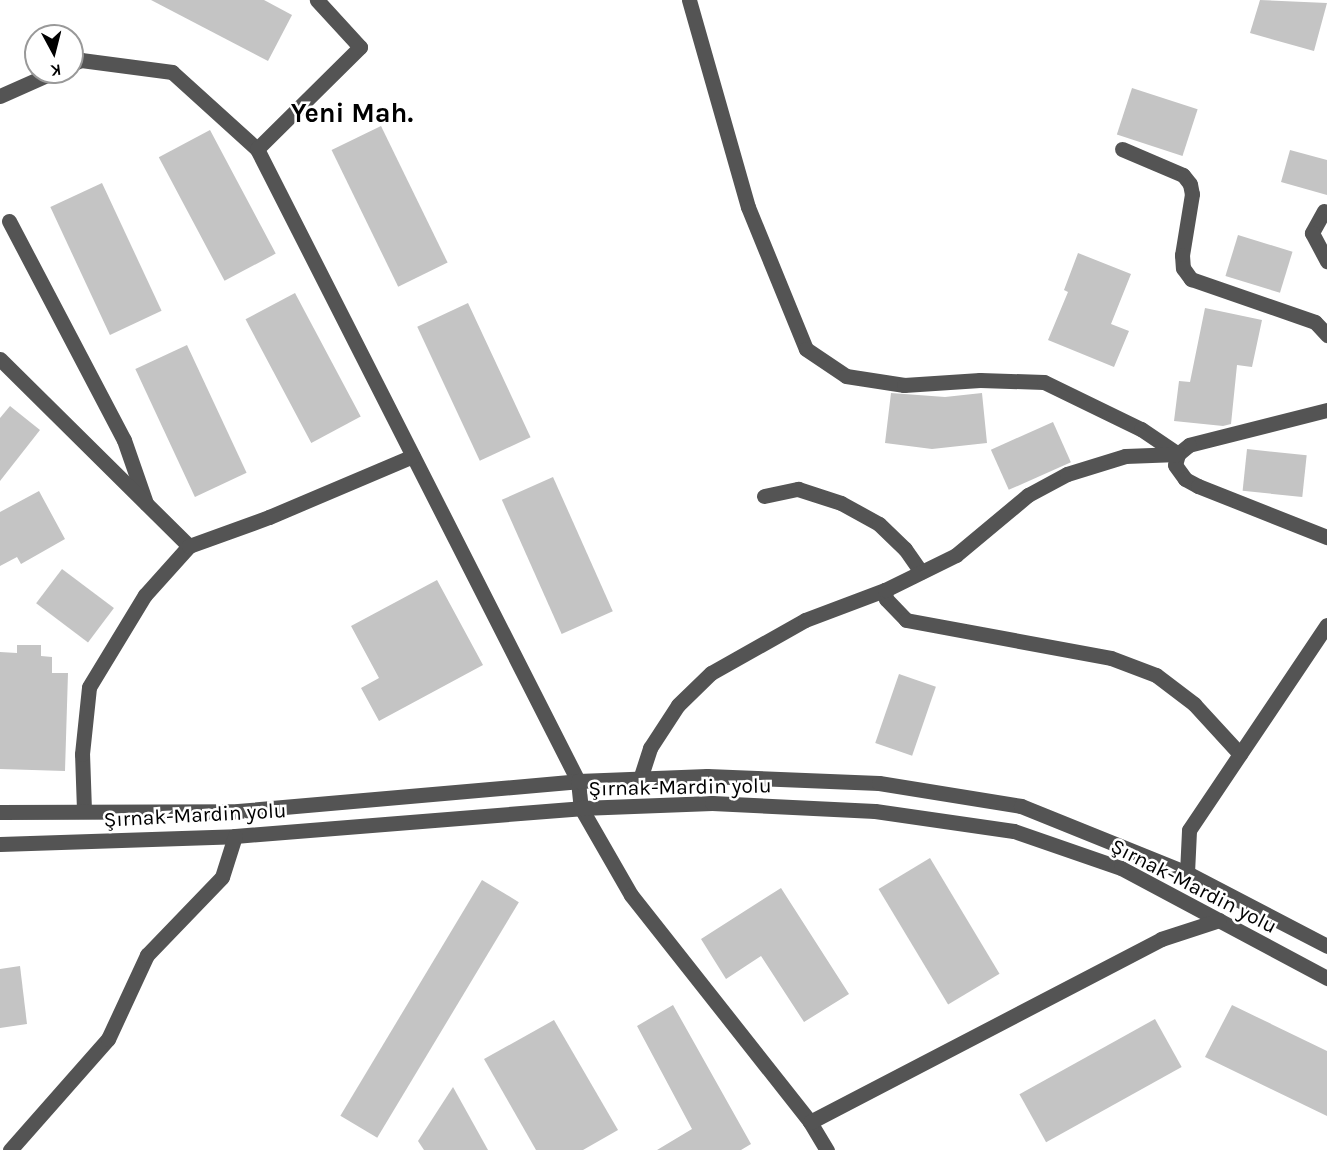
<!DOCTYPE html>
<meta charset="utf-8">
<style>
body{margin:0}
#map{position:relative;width:1327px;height:1150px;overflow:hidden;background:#fff;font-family:Karla,sans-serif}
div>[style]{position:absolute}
.building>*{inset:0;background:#c4c4c4;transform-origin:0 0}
.minor>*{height:15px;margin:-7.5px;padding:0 7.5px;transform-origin:7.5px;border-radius:7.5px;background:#545454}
span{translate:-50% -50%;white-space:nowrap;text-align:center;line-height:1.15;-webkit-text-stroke:5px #fff;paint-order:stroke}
.street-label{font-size:21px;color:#000}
.district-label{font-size:27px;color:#000;font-weight:700}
.north{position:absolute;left:24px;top:24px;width:60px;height:60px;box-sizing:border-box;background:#fff;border:2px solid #999;border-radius:50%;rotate:173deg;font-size:16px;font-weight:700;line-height:24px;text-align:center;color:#000}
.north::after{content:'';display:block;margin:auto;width:21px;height:27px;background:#000;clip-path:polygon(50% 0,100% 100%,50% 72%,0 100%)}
</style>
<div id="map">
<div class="building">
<div style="clip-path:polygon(151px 0,264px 0,292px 15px,268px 61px)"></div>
<div style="clip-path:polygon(1260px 0,1327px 3px,1314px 51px,1250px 33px)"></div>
<div style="left:1132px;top:88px;width:69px;height:49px;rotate:18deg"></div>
<div style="left:381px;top:126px;width:152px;height:55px;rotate:64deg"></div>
<div style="left:210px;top:130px;width:140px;height:58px;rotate:62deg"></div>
<div style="clip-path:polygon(1290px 150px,1327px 160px,1327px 195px,1281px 182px)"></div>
<div style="left:102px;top:183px;width:141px;height:57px;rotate:65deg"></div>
<div style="left:1238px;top:235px;width:57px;height:43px;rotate:17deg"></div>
<div style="clip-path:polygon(1078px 253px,1131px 274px,1111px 324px,1129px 331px,1114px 367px,1048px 340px,1068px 292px,1064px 290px)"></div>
<div style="left:295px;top:293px;width:140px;height:56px;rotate:62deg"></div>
<div style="left:468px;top:303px;width:148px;height:56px;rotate:65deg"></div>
<div style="clip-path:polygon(1205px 308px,1262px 320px,1252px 367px,1237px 365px,1231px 424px,1223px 426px,1174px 421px,1179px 381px,1190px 382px)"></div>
<div style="left:187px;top:345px;width:141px;height:57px;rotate:65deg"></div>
<div style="clip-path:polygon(891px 393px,945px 397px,982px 393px,987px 443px,932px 449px,885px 443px)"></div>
<div style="clip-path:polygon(10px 406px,40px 430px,0 481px,0 418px)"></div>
<div style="left:1053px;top:422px;width:44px;height:68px;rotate:66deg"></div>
<div style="left:1247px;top:449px;width:60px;height:42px;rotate:6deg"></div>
<div style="left:553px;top:477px;width:147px;height:56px;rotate:66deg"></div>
<div style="clip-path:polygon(39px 491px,65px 539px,21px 564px,17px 557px,0 566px,0 512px)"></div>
<div style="left:62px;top:569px;width:65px;height:43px;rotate:37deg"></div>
<div style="clip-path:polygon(437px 580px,483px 665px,379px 721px,361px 688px,379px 678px,351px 626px)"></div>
<div style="clip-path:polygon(17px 645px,41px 645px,41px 656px,52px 657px,52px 673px,68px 673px,65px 771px,0 769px,0 652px,17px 653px)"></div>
<div style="left:899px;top:674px;width:39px;height:73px;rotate:19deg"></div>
<div style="left:930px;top:858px;width:135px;height:60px;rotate:59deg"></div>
<div style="left:482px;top:880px;width:43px;height:275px;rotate:31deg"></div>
<div style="clip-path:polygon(781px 888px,849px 994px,804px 1022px,761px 956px,726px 979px,701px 939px)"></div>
<div style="clip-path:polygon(20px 966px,27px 1024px,0 1028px,0 969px)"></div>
<div style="clip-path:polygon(673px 1005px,751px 1144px,741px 1150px,657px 1150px,692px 1129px,637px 1026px)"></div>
<div style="clip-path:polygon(1232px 1005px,1327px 1051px,1327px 1116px,1205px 1057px)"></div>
<div style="left:1155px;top:1019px;width:55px;height:155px;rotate:61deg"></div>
<div style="clip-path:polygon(554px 1020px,618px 1130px,583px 1150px,536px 1150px,484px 1059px)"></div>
<div style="clip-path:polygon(453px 1087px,488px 1150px,424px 1150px,418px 1141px)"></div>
</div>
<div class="minor">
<div style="left:689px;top:0;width:215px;rotate:74.1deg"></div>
<div style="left:748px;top:207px;width:153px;rotate:67.8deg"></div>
<div style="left:806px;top:349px;width:48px;rotate:34deg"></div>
<div style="left:846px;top:376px;width:59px;rotate:8.8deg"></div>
<div style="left:904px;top:385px;width:76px;rotate:-3.8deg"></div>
<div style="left:980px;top:380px;width:64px;rotate:1.8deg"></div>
<div style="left:1044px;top:382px;width:108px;rotate:25.9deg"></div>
<div style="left:1141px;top:429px;width:45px;rotate:34deg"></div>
<div style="left:72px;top:64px;width:10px;rotate:-24deg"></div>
<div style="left:81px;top:60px;width:92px;rotate:7.5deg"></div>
<div style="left:172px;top:72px;width:115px;rotate:42.2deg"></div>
<div style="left:257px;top:149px;width:709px;rotate:63.07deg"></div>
<div style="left:578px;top:781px;width:27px;rotate:84deg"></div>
<div style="left:581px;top:808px;width:100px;rotate:60.1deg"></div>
<div style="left:631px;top:895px;width:289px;rotate:51.7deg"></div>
<div style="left:810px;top:1122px;width:33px;rotate:59deg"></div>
<div style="left:0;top:96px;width:59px;rotate:-24deg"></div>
<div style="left:257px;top:149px;width:145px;rotate:-44.7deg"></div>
<div style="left:360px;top:47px;width:64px;rotate:-132.5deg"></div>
<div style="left:1122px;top:149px;width:66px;rotate:23.1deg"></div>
<div style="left:1183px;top:175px;width:11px;rotate:52deg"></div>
<div style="left:1190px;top:184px;width:10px;rotate:79deg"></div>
<div style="left:1192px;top:194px;width:62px;rotate:99.3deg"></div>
<div style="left:1182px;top:255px;width:13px;rotate:86deg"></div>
<div style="left:1183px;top:268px;width:14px;rotate:54deg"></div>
<div style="left:1191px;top:279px;width:131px;rotate:19.1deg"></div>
<div style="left:1315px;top:322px;width:18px;rotate:47deg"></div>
<div style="left:1324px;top:211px;width:25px;rotate:119deg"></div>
<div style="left:1312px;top:233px;width:32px;rotate:62deg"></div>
<div style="left:9px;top:221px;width:247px;rotate:62.3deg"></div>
<div style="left:124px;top:440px;width:67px;rotate:70.8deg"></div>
<div style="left:0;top:359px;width:266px;rotate:44.7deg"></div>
<div style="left:1327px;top:410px;width:142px;rotate:165.8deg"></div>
<div style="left:1189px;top:445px;width:14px;rotate:141deg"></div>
<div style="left:1178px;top:454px;width:11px;rotate:105deg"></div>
<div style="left:1175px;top:465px;width:17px;rotate:54deg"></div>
<div style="left:1185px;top:479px;width:15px;rotate:28deg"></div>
<div style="left:1198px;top:486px;width:139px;rotate:21.6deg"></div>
<div style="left:764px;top:496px;width:35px;rotate:-12deg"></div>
<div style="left:798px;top:489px;width:45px;rotate:18deg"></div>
<div style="left:841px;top:503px;width:43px;rotate:28.9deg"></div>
<div style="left:879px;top:524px;width:36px;rotate:44deg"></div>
<div style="left:905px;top:549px;width:28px;rotate:55deg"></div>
<div style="left:885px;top:590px;width:9px;rotate:84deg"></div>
<div style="left:886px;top:599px;width:29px;rotate:46deg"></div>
<div style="left:906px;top:620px;width:208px;rotate:10.5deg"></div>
<div style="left:1111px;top:658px;width:48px;rotate:20.7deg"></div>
<div style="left:1156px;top:675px;width:48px;rotate:37.3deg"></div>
<div style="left:1194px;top:704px;width:68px;rotate:47.4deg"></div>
<div style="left:640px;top:779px;width:33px;rotate:-72deg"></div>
<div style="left:650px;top:748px;width:51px;rotate:-56.9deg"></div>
<div style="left:678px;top:705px;width:46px;rotate:-44.1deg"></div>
<div style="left:711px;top:673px;width:108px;rotate:-29.4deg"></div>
<div style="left:805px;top:620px;width:85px;rotate:-20.6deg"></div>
<div style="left:885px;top:590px;width:79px;rotate:-26.2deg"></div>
<div style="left:956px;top:555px;width:94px;rotate:-39.8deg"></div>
<div style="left:1028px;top:495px;width:44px;rotate:-28.3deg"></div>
<div style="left:1067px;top:474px;width:61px;rotate:-17.2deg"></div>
<div style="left:1125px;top:456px;width:53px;rotate:-2.2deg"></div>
<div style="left:84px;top:810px;width:56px;rotate:-92deg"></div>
<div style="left:82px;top:754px;width:67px;rotate:-84deg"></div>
<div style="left:89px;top:687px;width:108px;rotate:-58.7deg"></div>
<div style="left:145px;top:595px;width:66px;rotate:-48.1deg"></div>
<div style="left:189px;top:546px;width:85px;rotate:-19.9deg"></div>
<div style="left:269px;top:517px;width:156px;rotate:-23deg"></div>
<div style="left:0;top:812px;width:238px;rotate:-0.2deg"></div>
<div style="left:238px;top:811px;width:341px;rotate:-5deg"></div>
<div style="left:578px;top:781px;width:129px;rotate:-2.2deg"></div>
<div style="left:707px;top:776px;width:172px;rotate:2.3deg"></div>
<div style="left:879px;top:783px;width:144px;rotate:9.2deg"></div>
<div style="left:1021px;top:806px;width:179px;rotate:22deg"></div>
<div style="left:1187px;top:873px;width:158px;rotate:27.5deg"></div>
<div style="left:0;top:844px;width:235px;rotate:-1.9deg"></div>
<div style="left:235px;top:836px;width:347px;rotate:-4.6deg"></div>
<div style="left:581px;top:808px;width:131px;rotate:-2.2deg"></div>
<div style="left:712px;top:803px;width:163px;rotate:2.8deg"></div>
<div style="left:875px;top:811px;width:140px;rotate:8.2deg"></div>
<div style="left:1014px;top:831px;width:113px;rotate:19.1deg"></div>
<div style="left:1121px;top:868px;width:234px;rotate:28.1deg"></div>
<div style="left:1187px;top:873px;width:43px;rotate:-87.3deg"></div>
<div style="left:1189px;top:830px;width:247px;rotate:-56.1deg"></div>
<div style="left:810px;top:1122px;width:396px;rotate:-27.5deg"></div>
<div style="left:1161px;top:939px;width:61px;rotate:-18.1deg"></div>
<div style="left:10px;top:1150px;width:148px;rotate:-48.6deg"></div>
<div style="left:108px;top:1039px;width:93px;rotate:-65.1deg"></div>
<div style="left:147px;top:955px;width:108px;rotate:-46.1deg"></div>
<div style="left:222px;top:877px;width:43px;rotate:-72.4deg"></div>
</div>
<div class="street-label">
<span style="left:680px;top:787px;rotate:-1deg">Şırnak-Mardin yolu</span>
<span style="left:195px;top:815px;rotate:-3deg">Şırnak-Mardin yolu</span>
<span style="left:1194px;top:886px;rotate:27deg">Şırnak-Mardin yolu</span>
</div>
<div class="district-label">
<span style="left:352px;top:114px">Yeni Mah.</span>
</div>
<div class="north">K</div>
</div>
